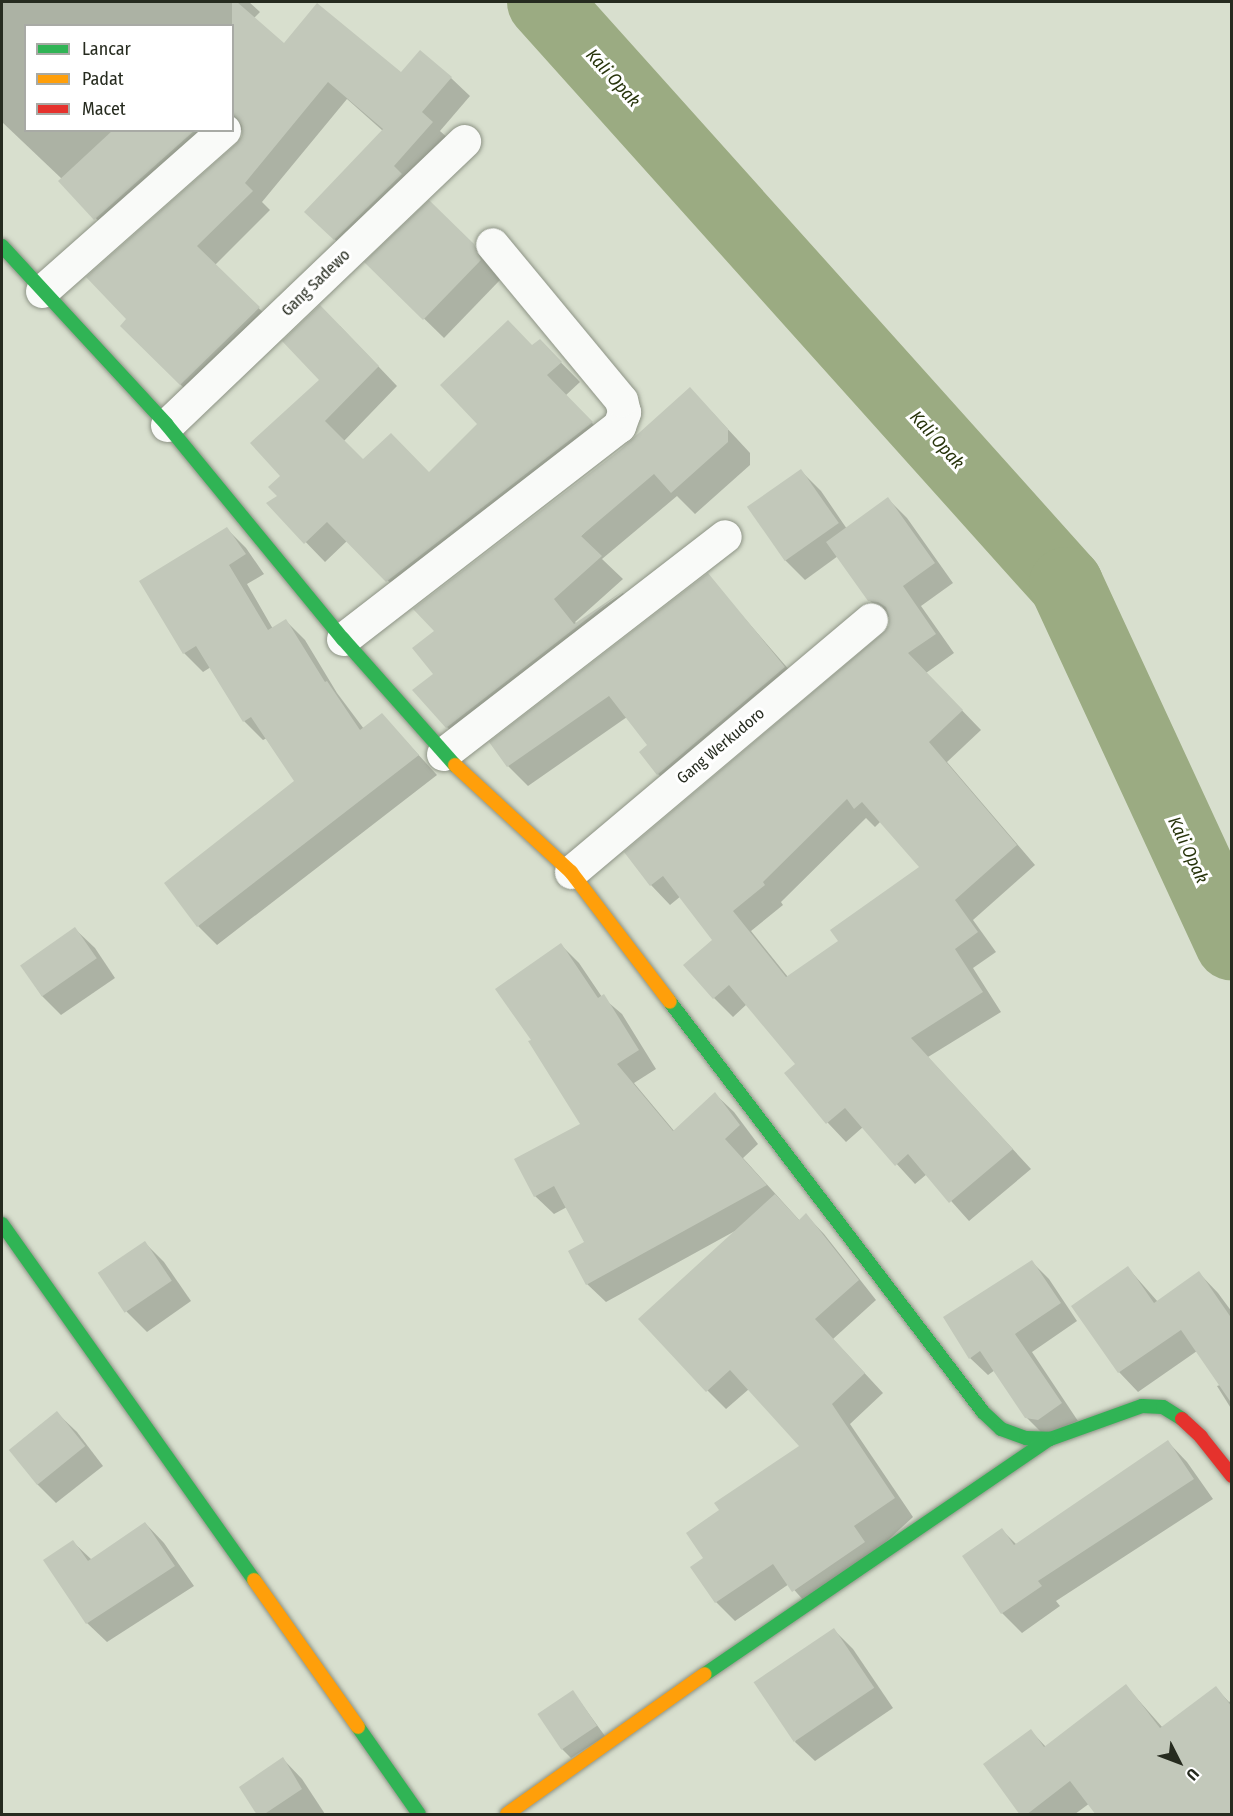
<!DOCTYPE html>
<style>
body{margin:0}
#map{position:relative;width:1233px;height:1816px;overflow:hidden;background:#d8dfce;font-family:"Fira Sans Condensed",sans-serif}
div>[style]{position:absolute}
.shadow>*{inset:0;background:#0003}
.river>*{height:74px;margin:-37px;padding:0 37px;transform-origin:37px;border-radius:37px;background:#9bab82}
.building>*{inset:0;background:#c2c8ba;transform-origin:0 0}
.roads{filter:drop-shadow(0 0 2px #8d9385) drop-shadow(0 0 2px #8d9385)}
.street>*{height:33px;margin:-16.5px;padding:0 16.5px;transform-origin:16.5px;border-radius:16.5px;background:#f9faf8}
.fast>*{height:14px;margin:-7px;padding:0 7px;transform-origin:7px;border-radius:7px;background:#30b455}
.slow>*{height:14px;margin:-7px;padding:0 7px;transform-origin:7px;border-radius:7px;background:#ff9f0a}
.jam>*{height:14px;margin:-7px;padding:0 7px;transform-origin:7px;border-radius:7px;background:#e5322d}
span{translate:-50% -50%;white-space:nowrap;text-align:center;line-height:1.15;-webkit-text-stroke:6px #fff;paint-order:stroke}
.street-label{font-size:16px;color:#262b1f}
.water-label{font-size:18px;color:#28350c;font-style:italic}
.frame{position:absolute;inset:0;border:3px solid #262b1f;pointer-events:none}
.legend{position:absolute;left:24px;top:24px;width:210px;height:108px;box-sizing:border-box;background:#fff;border:2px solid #a8aaa5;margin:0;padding:8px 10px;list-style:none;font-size:18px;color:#262b1f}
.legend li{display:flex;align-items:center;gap:12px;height:30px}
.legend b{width:30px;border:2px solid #a8aaa5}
.north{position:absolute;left:1149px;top:1732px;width:60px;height:60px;-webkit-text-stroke:4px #fff;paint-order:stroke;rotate:132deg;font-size:16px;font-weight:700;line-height:24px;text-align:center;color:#262b1f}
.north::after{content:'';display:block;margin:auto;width:21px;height:27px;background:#262b1f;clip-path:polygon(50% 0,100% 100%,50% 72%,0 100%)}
</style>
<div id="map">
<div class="shadow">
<div style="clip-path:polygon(evenodd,2px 2px,249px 2px,260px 12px,254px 18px,284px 46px,401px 74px,451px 78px,470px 96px,440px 131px,451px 141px,353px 257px,325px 230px,383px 131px,347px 99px,262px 202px,270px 210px,215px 265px,278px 327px,199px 403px,122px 326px,243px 136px,244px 130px,239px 130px,113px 238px,62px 179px,2px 122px,2px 2px,26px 26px,232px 26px,232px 130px,26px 130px,26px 26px)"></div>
<div style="clip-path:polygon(429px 202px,493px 265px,500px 280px,444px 338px,366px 262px)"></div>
<div style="clip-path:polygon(340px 326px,397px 386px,343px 442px,363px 461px,429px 474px,479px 424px,533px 347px,540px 341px,580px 382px,565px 396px,611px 442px,407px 600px,348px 540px,325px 562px,268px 503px,279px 497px,282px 476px)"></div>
<div style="clip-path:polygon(712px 412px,750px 453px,750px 465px,695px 514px,677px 496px,602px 559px,623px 579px,575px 622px,577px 624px,623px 593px,644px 614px,469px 750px,447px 727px,435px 674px)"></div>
<div style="clip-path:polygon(evenodd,801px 471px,821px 491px,847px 529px,888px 499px,907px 518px,953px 583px,921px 606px,954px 653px,926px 673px,981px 730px,947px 762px,1035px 865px,973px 920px,996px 952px,973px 968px,1001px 1012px,928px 1057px,1031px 1169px,969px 1221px,927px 1174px,915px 1184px,863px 1127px,846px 1142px,828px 1123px,786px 1074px,797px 1064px,747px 1004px,733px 1017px,714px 998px,714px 940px,681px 896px,670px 905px,651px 885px,626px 852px,884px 634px,890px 626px,891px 619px,869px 600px,838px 556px,805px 580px,785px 560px,749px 507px,801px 471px,866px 818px,875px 827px,881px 821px,921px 867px,840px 941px,788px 977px,751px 931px,783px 905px,781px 902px,866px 818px)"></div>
<div style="clip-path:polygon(227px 529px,246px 548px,264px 574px,247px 584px,273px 629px,286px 621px,305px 640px,337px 693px,364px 729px,382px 715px,437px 775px,217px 945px,198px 926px,296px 782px,267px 738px,263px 740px,244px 721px,211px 667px,203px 672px,184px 653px)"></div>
<div style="clip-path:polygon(707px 575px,804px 687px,678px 793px,658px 774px,649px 745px,627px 717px,528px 786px,508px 766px,491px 743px)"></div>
<div style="clip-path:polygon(75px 929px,95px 948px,115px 978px,61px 1015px,42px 996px,22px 965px)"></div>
<div style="clip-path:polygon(561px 945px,579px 963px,602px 997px,622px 1014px,656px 1069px,634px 1083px,675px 1132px,715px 1094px,734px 1112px,758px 1144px,743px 1158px,800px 1221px,806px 1215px,824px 1234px,876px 1300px,833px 1339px,883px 1393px,850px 1424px,913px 1517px,812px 1610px,789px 1584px,735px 1621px,716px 1602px,693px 1567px,705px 1559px,722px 1511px,801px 1446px,749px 1389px,726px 1409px,707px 1390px,735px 1231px,606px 1302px,587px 1284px,586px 1243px,567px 1207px,554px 1214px,535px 1196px,582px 1125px,533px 1040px)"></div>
<div style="clip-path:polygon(145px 1243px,164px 1262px,191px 1301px,147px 1332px,127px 1312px,100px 1274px)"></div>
<div style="clip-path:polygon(1032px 1262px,1049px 1279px,1077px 1321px,1032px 1352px,1078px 1421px,1044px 1435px,1026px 1417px,995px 1370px,988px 1375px,970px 1358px)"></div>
<div style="clip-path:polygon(1128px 1268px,1158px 1302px,1199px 1273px,1218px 1293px,1232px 1312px,1232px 1410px,1217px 1386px,1220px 1385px,1197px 1351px,1138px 1392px,1119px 1372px,1073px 1306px)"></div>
<div style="clip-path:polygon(57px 1413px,77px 1432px,103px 1466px,56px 1503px,36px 1483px)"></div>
<div style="clip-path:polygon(1168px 1442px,1187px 1462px,1213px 1499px,1056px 1601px,1060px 1606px,1022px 1633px,1002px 1613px,964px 1556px,1002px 1530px,1017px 1545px)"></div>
<div style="clip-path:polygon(145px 1523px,164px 1543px,194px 1586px,107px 1642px,87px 1623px,73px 1542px,92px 1560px)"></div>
<div style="clip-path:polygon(834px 1630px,853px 1649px,893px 1708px,815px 1761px,795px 1742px)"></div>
<div style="clip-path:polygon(1126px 1686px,1163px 1728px,1216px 1688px,1229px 1702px,1232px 1700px,1232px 1814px,1090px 1803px,1075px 1814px,1022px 1814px,1031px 1731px,1046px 1747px)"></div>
<div style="clip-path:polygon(573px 1692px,605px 1736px,571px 1758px,562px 1749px)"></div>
<div style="clip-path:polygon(283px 1759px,302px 1779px,325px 1814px,259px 1814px)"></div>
</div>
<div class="river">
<div style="left:544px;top:2px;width:782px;rotate:48.11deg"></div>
<div style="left:1066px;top:584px;width:396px;rotate:65.2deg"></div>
</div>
<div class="building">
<div style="clip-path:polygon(232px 2px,237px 2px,284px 43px,317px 3px,401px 72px,420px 50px,452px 77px,422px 112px,433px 122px,394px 166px,402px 174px,334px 240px,304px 212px,383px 129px,328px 82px,245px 183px,253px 191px,197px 246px,260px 307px,180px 385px,120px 326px,126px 319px,86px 277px,236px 144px,242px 136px,242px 126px,232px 114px)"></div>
<div style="clip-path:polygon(113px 130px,195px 130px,94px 220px,58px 181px)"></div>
<div style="clip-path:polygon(429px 200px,474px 244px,481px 260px,423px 320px,364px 262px)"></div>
<div style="clip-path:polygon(320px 305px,379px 366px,325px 421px,363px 459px,391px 433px,429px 472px,477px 424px,440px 385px,508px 320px,532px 345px,540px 339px,562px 362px,547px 375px,593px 422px,386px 582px,327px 522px,304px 544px,266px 503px,277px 496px,268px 487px,280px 476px,250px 443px,319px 380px,282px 341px)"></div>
<div style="clip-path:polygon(690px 387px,728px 429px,728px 442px,671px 493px,654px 474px,581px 536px,602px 556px,554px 599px,574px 624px,623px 591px,446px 728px,412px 690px,433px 674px,412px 648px,434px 631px,413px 609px,620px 450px)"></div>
<div style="left:801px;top:469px;width:66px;height:66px;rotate:55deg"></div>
<div style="clip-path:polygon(evenodd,888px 497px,935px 563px,903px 586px,936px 634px,908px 653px,963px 710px,929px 742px,1017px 845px,955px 900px,978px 932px,955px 949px,983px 992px,911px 1038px,1013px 1149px,949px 1203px,908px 1154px,895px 1166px,845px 1108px,826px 1124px,784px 1073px,795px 1064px,729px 985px,713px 999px,683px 965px,712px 940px,663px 876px,650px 886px,624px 852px,883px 633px,889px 625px,889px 616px,886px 607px,878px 602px,868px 601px,826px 542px,888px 497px,847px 799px,854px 809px,862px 802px,919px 867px,830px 930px,838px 941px,786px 977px,733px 911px,765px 885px,763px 882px,847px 799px)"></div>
<div style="clip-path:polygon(227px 527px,246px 554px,229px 565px,268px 630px,286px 619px,325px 682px,327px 681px,360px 730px,382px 713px,419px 755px,197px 927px,164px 883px,294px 781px,251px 717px,243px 722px,196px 646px,183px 654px,139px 581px)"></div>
<div style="clip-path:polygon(708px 573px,785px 667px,657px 775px,639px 752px,647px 745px,609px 696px,507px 767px,489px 742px)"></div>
<div style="left:75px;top:927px;width:38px;height:67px;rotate:55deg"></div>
<div style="clip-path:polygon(561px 943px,598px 998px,604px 994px,639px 1050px,617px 1064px,673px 1131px,715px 1092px,740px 1125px,725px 1139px,767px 1185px,586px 1285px,568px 1251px,584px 1242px,554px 1186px,534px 1197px,514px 1159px,580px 1124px,528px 1041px,531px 1040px,495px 989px)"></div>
<div style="clip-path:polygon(775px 1194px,799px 1220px,806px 1213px,859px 1280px,815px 1319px,865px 1373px,832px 1404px,895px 1498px,854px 1526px,865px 1542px,792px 1592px,773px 1564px,715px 1603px,690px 1567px,703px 1558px,686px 1533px,719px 1510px,714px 1503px,799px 1446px,730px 1370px,706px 1392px,638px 1319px)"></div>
<div style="left:145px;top:1241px;width:48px;height:57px;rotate:56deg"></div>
<div style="clip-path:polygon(1032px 1260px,1061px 1303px,1015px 1334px,1062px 1403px,1038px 1420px,1025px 1418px,980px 1351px,969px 1359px,943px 1317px)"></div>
<div style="clip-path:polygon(1128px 1266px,1154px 1303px,1199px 1271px,1232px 1319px,1232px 1404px,1181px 1330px,1118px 1373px,1071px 1306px)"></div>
<div style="left:57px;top:1411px;width:45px;height:62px;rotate:51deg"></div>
<div style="clip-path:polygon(1168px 1440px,1194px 1479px,1038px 1581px,1042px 1586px,1001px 1614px,962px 1556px,1002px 1528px,1014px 1545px)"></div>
<div style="clip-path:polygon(145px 1522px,175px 1566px,86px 1624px,43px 1560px,73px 1540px,88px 1561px)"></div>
<div style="left:834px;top:1628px;width:72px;height:97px;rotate:56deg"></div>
<div style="clip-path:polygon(1126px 1684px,1160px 1728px,1216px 1686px,1232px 1707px,1232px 1815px,1096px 1815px,1070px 1781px,1026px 1815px,1020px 1815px,983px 1764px,1031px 1729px,1044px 1747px)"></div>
<div style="left:573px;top:1690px;width:43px;height:43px;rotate:56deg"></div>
<div style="clip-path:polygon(283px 1757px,302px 1789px,263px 1815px,257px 1815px,239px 1787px)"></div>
</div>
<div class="roads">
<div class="street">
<div style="left:42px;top:291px;width:243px;rotate:-41.5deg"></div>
<div style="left:167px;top:425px;width:411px;rotate:-43.7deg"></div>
<div style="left:343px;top:639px;width:349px;rotate:-37.7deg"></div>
<div style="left:619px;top:426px;width:15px;rotate:-70deg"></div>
<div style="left:624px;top:412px;width:12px;rotate:-104deg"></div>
<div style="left:621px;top:400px;width:202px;rotate:-129.6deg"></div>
<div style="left:443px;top:754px;width:356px;rotate:-37.7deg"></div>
<div style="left:571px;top:872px;width:392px;rotate:-40.1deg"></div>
</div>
<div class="fast">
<div style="left:2px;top:246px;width:243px;rotate:47.3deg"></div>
<div style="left:167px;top:425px;width:277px;rotate:50.6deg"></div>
<div style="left:343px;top:639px;width:169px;rotate:48.4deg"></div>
<div style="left:670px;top:1002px;width:516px;rotate:52.64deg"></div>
<div style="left:983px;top:1412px;width:25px;rotate:43deg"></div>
<div style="left:1001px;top:1429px;width:27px;rotate:20deg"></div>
<div style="left:1026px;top:1438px;width:24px;rotate:2deg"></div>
<div style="left:1050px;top:1439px;width:98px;rotate:-19.7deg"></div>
<div style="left:1142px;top:1406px;width:21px;rotate:3deg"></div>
<div style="left:1163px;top:1407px;width:22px;rotate:32deg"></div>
<div style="left:2px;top:1224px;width:436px;rotate:54.7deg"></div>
<div style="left:705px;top:1674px;width:417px;rotate:-34.3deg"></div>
<div style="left:358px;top:1727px;width:106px;rotate:55deg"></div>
</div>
<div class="slow">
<div style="left:455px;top:765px;width:158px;rotate:42.7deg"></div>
<div style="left:571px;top:872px;width:163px;rotate:52.7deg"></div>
<div style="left:254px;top:1580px;width:180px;rotate:54.7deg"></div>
<div style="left:507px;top:1814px;width:242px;rotate:-35.3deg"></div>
</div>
<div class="jam">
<div style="left:1182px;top:1419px;width:26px;rotate:43deg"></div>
<div style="left:1201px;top:1437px;width:50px;rotate:51.5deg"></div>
</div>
</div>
<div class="street-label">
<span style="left:316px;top:283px;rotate:-44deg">Gang Sadewo</span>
<span style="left:721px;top:746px;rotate:-40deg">Gang Werkudoro</span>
</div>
<div class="water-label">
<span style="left:613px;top:78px;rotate:48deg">Kali Opak</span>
<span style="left:937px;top:440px;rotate:48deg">Kali Opak</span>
<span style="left:1188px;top:850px;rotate:65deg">Kali Opak</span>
</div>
<div class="frame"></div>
<ul class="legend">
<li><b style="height:8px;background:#30b455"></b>Lancar</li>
<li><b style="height:8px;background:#ff9f0a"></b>Padat</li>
<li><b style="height:8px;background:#e5322d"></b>Macet</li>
</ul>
<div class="north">U</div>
</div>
